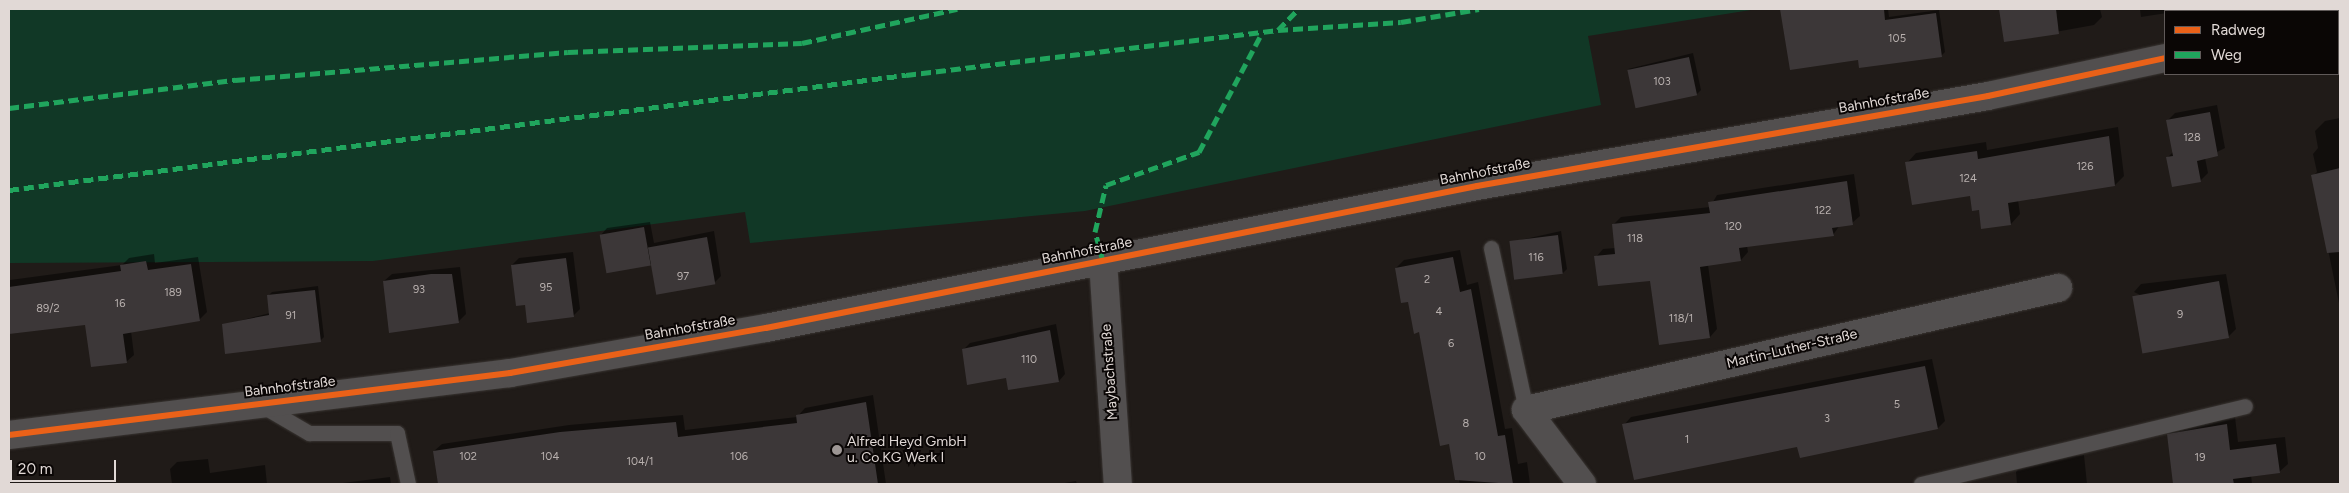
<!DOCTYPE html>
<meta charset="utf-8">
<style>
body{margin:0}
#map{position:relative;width:2349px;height:493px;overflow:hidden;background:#201b18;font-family:Figtree,sans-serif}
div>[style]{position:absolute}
.green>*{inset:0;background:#113826}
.shadow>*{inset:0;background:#0007}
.building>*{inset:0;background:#3c3738;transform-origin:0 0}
.roads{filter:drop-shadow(0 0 1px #3a3633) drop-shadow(0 0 1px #3a3633)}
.service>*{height:15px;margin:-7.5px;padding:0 7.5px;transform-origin:7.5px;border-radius:7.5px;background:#524f4f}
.minor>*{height:28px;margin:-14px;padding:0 14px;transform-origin:14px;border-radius:14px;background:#524f4f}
.tertiary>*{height:28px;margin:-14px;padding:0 14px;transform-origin:14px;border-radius:14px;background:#524f4f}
.quiet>*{height:5px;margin-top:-2.5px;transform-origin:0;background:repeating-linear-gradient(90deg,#20a55d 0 10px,transparent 0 15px)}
.cycleway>*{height:6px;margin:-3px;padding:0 3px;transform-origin:3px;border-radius:3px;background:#ea6118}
.dots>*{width:14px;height:14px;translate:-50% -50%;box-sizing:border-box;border:2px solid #0a0605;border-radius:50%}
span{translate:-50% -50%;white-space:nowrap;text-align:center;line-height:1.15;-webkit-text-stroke:4px #0a0605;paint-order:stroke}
.number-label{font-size:11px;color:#b8b0ae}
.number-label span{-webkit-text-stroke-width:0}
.street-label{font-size:14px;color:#e1d9d6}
.poi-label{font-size:14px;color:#e1d9d6}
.left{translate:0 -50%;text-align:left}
.frame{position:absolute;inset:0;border:10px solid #e1d9d6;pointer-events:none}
.legend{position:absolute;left:2164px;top:10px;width:175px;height:65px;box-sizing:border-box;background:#0a0605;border:1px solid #605a59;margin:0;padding:6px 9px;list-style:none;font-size:15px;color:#e1d9d6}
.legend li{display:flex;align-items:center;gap:10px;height:25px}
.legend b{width:25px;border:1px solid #605a59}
.scale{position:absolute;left:10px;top:460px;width:106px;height:22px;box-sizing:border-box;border:2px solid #e1d9d6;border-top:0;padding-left:6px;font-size:15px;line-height:18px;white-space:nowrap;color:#e1d9d6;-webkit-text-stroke:4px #0a0605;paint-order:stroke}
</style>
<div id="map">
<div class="green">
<div style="clip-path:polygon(9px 9px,1757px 9px,1588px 36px,1601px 105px,1085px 211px,750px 243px,745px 212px,373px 261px,9px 263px)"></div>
</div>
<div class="shadow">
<div style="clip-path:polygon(1784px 9px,1888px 9px,1889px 17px,1939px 10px,1945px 52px,1941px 56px,1859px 58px,1781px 11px)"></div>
<div style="clip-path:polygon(2000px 9px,2100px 9px,2102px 17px,2094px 25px,2005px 41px)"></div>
<div style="clip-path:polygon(2140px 9px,2193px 9px,2141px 17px)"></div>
<div style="clip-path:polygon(1693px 53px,1701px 90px,1697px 94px,1628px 69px)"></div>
<div style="clip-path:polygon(2217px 105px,2225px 148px,2205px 158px,2208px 173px,2200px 181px,2168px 157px,2174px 151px,2168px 120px,2175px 113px)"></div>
<div style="clip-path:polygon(2340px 118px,2340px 308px,2313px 176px,2317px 172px,2313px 154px,2318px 148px,2315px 131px,2325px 121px)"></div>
<div style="clip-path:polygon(2118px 127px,2124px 176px,2115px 185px,2018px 200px,2020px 214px,2011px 224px,1980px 208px,1971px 194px,1907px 163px,1916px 153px,1986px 142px,1987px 150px)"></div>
<div style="clip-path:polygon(1854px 174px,1860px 216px,1852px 223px,1840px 225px,1833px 235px,1747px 246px,1748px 252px,1741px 260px,1708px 265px,1717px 329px,1710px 337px,1651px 279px,1596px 257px,1603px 249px,1615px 248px,1613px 225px,1621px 217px,1710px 207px,1717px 195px)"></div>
<div style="clip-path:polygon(650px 222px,654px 243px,714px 231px,721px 276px,714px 283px,650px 264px,601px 235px,607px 228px)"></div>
<div style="clip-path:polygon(1561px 231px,1567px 269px,1563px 273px,1511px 242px)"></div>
<div style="clip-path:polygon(1460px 250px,1467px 285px,1478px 282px,1505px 429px,1512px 428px,1518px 464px,1527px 462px,1530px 484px,1460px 484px,1420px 331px,1396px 268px,1404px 260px)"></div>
<div style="clip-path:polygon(573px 252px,580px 309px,573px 316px,526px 303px,512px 265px,519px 258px)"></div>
<div style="clip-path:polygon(154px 254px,155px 263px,198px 257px,207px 312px,199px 320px,131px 331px,134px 355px,126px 362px,86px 324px,9px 333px,10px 280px,122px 265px,129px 258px)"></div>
<div style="clip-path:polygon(460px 267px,466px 314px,458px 322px,384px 281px,392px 274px)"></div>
<div style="clip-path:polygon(2226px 274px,2236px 329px,2228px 337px,2134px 292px,2141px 284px)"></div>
<div style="clip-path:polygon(318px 286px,324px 337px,320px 341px,223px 325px,270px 313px,268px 296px,272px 292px)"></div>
<div style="clip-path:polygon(1056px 324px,1065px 374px,1059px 381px,1009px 389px,1007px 377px,963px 350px,970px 343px)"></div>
<div style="clip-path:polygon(1932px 359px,1945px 421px,1938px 428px,1798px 446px,1624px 425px,1631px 417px)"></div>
<div style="clip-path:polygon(873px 395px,886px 484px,440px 484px,434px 451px,442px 444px,569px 425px,683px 415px,685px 430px,797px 417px,805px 408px)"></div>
<div style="clip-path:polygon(2235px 417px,2238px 442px,2285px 437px,2288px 464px,2279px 472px,2251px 475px,2252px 484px,2174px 484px,2168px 435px,2176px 426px)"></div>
<div style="clip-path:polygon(2084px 455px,2087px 484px,2017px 484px,2016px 472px,2025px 462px)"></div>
<div style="clip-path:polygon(208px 459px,210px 473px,265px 465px,267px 484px,172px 484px,170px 469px,177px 462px)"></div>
<div style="clip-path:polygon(390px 477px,391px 484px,335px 484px)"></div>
<div style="clip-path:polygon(1076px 481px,1077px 484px,1059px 484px)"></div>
</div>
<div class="building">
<div style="clip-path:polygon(1780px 9px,1884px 9px,1885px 20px,1936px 13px,1942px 57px,1859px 68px,1858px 60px,1790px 70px)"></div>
<div style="clip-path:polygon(1999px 9px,2056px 9px,2059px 34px,2004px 42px)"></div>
<div style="left:1689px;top:57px;width:39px;height:63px;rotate:78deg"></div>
<div style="clip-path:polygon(2210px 112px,2218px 156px,2197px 161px,2201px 182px,2172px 187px,2166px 157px,2173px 156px,2166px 120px)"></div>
<div style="clip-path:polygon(2109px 136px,2115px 186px,2008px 203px,2011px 225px,1981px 229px,1979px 210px,1972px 211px,1970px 196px,1912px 205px,1905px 162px,1977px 151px,1978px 159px)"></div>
<div style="clip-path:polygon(2340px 168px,2340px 252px,2327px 253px,2311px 175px)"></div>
<div style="clip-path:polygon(1847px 181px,1853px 225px,1832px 228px,1834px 236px,1739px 248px,1741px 261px,1700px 267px,1710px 338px,1659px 345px,1650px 281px,1598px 286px,1594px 256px,1615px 254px,1612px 224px,1710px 213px,1708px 202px)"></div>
<div style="left:644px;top:227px;width:39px;height:45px;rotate:80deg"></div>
<div style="left:1558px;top:235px;width:39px;height:49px;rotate:83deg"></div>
<div style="left:707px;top:237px;width:48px;height:60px;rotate:80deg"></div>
<div style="clip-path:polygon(1453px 257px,1460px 292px,1471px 289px,1498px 436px,1505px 435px,1513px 484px,1455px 480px,1449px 444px,1440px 446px,1419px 332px,1414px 334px,1408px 302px,1401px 303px,1395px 268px)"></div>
<div style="clip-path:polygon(566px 258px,574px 317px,527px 323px,525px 305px,516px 306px,511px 265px)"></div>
<div style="clip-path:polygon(146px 261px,148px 270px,191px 264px,200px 321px,123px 334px,127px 363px,91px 367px,85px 325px,9px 334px,9px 287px,121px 271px,120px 265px)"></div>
<div style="clip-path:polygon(431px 274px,452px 274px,459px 323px,389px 333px,383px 281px)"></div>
<div style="left:2219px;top:281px;width:58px;height:88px;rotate:80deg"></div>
<div style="clip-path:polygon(315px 290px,321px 342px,225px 354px,222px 324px,269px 315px,267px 295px)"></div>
<div style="clip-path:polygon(1050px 330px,1059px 382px,1008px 390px,1006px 378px,967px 385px,962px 349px)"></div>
<div style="clip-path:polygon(1925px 366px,1938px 429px,1800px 458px,1797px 447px,1634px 480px,1622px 424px)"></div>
<div style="clip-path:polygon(866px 402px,878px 484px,438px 484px,433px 451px,560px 432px,676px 422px,678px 437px,797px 423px,796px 415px)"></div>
<div style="clip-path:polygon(2227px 424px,2230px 450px,2276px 444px,2280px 473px,2233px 479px,2234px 484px,2173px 484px,2167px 434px)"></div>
</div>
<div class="roads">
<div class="service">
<div style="left:1491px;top:248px;width:166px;rotate:77.8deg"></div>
<div style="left:261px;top:405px;width:56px;rotate:30.3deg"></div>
<div style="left:309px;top:433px;width:88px"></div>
<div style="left:397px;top:433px;width:52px;rotate:77.8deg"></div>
<div style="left:1921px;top:484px;width:333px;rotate:-13.5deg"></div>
</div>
<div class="minor">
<div style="left:1103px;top:261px;width:224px;rotate:86.2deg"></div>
<div style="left:1582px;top:484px;width:93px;rotate:-127.1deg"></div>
<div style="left:1526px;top:410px;width:546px;rotate:-12.92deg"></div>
</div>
<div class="tertiary">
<div style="left:2338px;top:20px;width:2px"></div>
<div style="left:9px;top:435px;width:505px;rotate:-7.05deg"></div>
<div style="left:510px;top:373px;width:260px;rotate:-10deg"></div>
<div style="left:766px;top:328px;width:725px;rotate:-11.29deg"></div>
<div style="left:1477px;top:186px;width:519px;rotate:-9.99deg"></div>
<div style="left:1988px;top:96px;width:181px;rotate:-12.1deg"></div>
</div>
</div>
<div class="quiet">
<div style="left:1278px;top:30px;width:29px;rotate:-46deg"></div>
<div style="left:9px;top:108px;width:228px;rotate:-7.1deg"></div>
<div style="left:235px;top:80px;width:334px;rotate:-4.8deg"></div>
<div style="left:568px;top:52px;width:234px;rotate:-2.2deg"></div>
<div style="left:802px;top:43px;width:159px;rotate:-12.4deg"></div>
<div style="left:9px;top:190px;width:904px;rotate:-7.31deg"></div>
<div style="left:906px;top:75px;width:375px;rotate:-6.9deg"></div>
<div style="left:1278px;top:30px;width:123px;rotate:-3.7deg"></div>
<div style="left:1401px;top:22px;width:79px;rotate:-9.5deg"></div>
<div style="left:1103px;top:261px;width:30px;rotate:-105deg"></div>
<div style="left:1095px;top:232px;width:48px;rotate:-76.8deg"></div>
<div style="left:1106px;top:185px;width:99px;rotate:-19.5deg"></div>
<div style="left:1199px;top:152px;width:135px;rotate:-62.1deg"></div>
</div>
<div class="cycleway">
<div style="left:9px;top:435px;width:505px;rotate:-7.05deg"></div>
<div style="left:510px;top:373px;width:260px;rotate:-10deg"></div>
<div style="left:766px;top:328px;width:725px;rotate:-11.29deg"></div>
<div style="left:1477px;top:186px;width:519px;rotate:-9.99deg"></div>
<div style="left:1988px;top:96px;width:181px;rotate:-12.1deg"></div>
</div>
<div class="dots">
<div style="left:837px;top:450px;background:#9d9694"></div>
</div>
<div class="number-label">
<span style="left:1897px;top:39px">105</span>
<span style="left:1662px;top:82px">103</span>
<span style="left:2192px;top:138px">128</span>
<span style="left:2085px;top:167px">126</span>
<span style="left:1968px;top:179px">124</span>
<span style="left:1823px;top:211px">122</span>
<span style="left:1733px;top:227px">120</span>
<span style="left:1635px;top:239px">118</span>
<span style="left:1536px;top:258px">116</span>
<span style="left:683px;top:277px">97</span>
<span style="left:1427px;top:280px">2</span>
<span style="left:546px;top:288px">95</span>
<span style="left:419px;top:290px">93</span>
<span style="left:173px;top:293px">189</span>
<span style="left:120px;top:304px">16</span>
<span style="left:48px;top:309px">89/2</span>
<span style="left:1439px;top:312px">4</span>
<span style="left:2180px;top:315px">9</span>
<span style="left:291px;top:316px">91</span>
<span style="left:1681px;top:319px">118/1</span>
<span style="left:1451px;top:344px">6</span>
<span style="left:1029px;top:360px">110</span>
<span style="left:1897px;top:405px">5</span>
<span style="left:1827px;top:419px">3</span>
<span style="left:1466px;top:424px">8</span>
<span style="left:1687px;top:440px">1</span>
<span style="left:468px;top:457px">102</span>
<span style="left:550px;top:457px">104</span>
<span style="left:739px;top:457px">106</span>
<span style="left:1480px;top:457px">10</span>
<span style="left:2200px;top:458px">19</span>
<span style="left:640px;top:462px">104/1</span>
</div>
<div class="street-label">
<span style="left:1884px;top:101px;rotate:-10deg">Bahnhofstraße</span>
<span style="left:1485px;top:172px;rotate:-11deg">Bahnhofstraße</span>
<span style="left:1087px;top:251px;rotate:-11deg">Bahnhofstraße</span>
<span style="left:690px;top:328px;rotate:-10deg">Bahnhofstraße</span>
<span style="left:1792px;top:349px;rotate:-13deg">Martin-Luther-Straße</span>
<span style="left:1110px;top:372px;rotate:-94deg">Maybachstraße</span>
<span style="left:290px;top:387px;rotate:-7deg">Bahnhofstraße</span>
</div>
<div class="poi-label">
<span class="left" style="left:847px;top:450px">Alfred Heyd GmbH<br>u. Co.KG Werk I</span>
</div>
<div class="frame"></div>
<ul class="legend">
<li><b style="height:6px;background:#ea6118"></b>Radweg</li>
<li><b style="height:6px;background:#20a55d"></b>Weg</li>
</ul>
<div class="scale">20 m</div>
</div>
